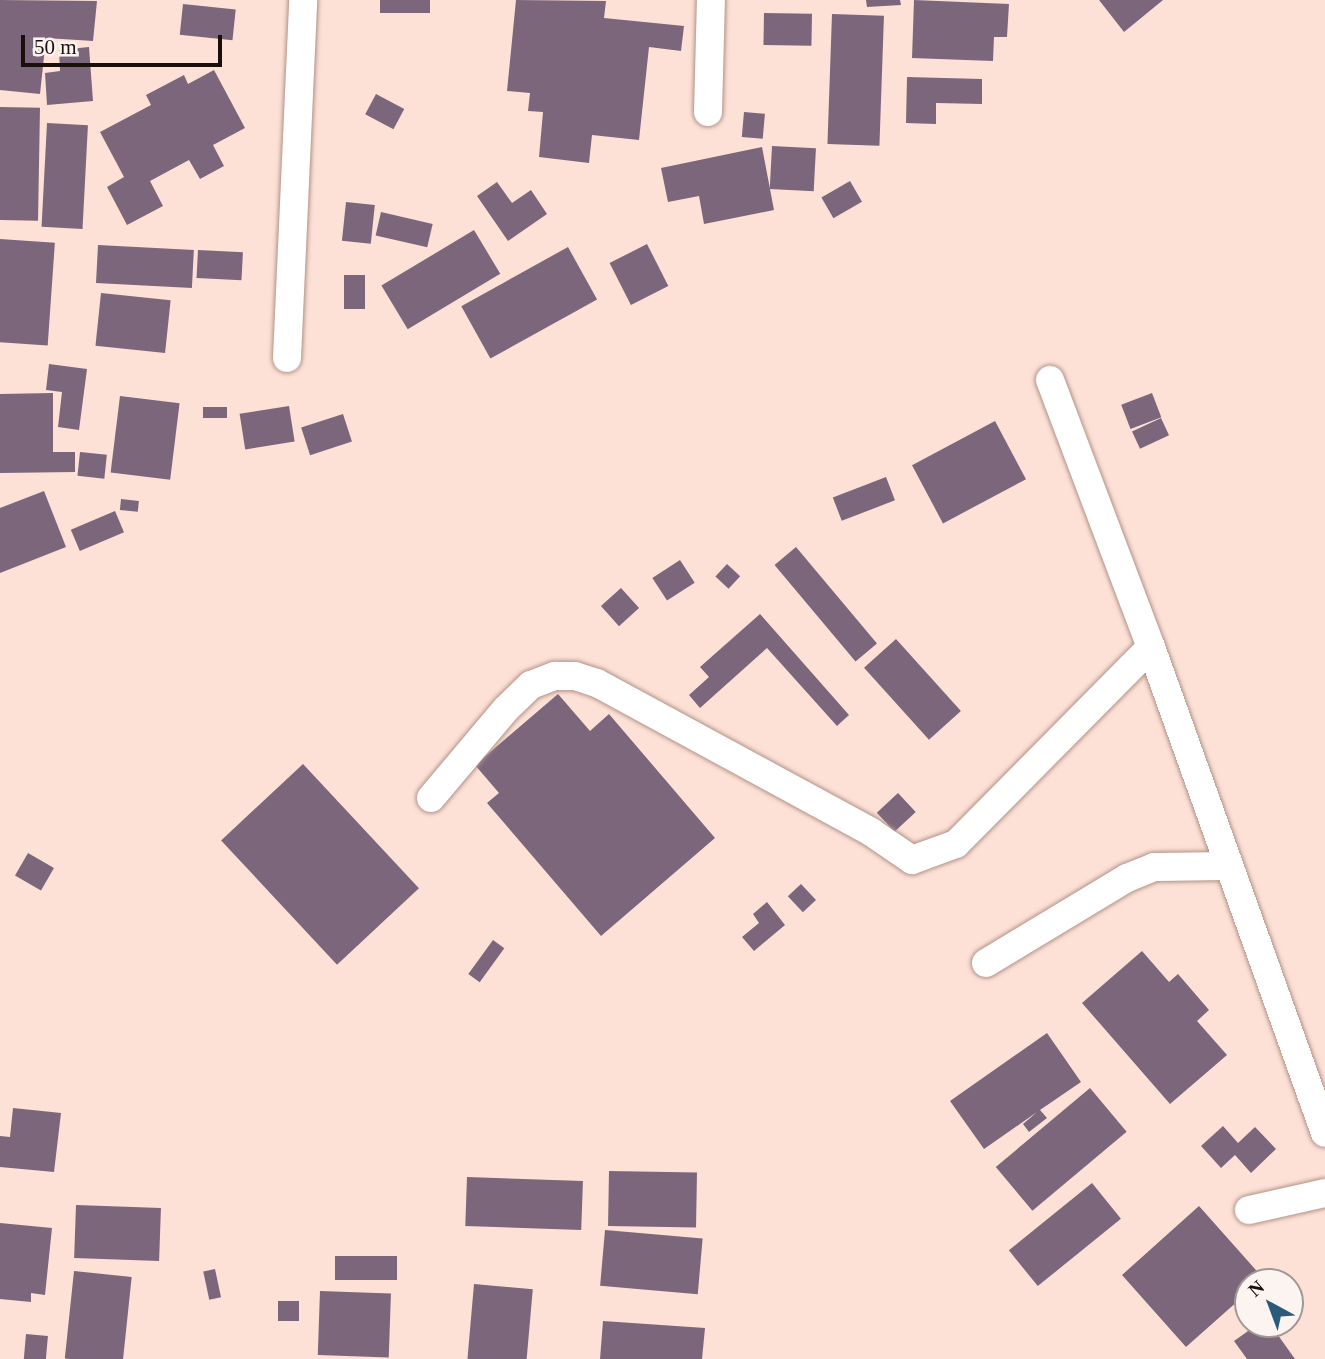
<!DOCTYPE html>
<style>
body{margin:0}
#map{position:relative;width:1325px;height:1359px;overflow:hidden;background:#fde1d7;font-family:Georgia,serif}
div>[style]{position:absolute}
.building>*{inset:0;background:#7c667c;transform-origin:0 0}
.roads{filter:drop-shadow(0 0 2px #b29286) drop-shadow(0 0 2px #b29286)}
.minor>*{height:28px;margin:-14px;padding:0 14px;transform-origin:14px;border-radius:14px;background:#fff}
span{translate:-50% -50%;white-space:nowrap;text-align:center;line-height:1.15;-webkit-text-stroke:7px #fbf4f1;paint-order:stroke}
.north{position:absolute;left:1234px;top:1268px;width:70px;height:70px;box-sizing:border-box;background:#fbf4f1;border:2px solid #a19895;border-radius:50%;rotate:319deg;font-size:19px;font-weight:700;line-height:28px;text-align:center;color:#1a0f0b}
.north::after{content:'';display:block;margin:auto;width:24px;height:32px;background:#2c5b7a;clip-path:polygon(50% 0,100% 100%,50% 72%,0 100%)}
.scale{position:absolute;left:21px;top:35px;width:201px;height:32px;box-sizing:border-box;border:4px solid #1a0f0b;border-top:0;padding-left:9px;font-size:21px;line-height:24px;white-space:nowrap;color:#1a0f0b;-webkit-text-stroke:5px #fbf4f1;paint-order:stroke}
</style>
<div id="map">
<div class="building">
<div style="clip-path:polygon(0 0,97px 1px,93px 41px,46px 38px,40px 94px,0 90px)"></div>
<div style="left:380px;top:0;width:50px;height:13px"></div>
<div style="clip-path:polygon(516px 0,606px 1px,604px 18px,684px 26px,681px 51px,649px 47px,639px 140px,592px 135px,589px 163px,539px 157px,543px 112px,528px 111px,530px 93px,507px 91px)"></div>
<div style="clip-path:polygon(866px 0,900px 0,901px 5px,867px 7px)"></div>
<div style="clip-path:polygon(914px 0,1009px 4px,1007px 37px,994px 37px,993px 61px,912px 58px)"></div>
<div style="clip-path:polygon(1099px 0,1163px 0,1124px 32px)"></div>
<div style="left:183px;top:4px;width:53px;height:31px;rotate:6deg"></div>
<div style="left:764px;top:13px;width:48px;height:32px;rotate:1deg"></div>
<div style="left:832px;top:14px;width:52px;height:130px;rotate:2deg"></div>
<div style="clip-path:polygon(89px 47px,93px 101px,47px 105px,45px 73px,60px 71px,59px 50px)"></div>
<div style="clip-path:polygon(214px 70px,245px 128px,213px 145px,224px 166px,200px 179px,189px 160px,150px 181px,163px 206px,127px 225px,107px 187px,124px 177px,100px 132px,151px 105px,146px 95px,184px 75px,188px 84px)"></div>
<div style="clip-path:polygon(907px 77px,982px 79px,982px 104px,936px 103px,936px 124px,906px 123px)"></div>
<div style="left:376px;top:94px;width:32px;height:23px;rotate:28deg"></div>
<div style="left:0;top:107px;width:40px;height:113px;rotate:1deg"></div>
<div style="left:744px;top:112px;width:21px;height:25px;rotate:5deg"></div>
<div style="left:47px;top:123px;width:41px;height:104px;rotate:3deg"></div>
<div style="left:772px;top:146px;width:44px;height:43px;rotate:3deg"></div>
<div style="clip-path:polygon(762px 147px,774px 210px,704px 224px,699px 196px,668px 202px,661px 168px)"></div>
<div style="left:850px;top:181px;width:24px;height:33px;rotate:60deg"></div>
<div style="clip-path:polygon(497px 182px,512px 203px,531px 190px,547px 214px,508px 241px,477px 196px)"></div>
<div style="left:346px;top:202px;width:29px;height:39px;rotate:6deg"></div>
<div style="left:381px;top:212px;width:53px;height:24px;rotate:13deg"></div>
<div style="left:474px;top:230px;width:51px;height:108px;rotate:59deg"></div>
<div style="left:0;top:239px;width:55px;height:103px;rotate:4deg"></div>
<div style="left:647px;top:244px;width:47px;height:42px;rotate:63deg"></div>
<div style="left:98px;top:245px;width:96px;height:38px;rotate:3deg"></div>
<div style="left:568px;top:247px;width:60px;height:122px;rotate:61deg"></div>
<div style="left:198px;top:250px;width:45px;height:28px;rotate:3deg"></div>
<div style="left:344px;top:275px;width:21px;height:34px"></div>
<div style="left:101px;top:293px;width:70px;height:53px;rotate:6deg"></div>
<div style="clip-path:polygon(49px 364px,87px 369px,79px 430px,58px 427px,62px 392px,46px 390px)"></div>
<div style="clip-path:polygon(53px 393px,53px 452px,75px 452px,75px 472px,0 473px,0 394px)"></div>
<div style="left:1152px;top:393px;width:26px;height:33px;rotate:69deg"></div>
<div style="left:120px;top:396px;width:60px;height:77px;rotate:7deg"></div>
<div style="left:289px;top:406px;width:36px;height:50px;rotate:81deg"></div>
<div style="left:203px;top:407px;width:24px;height:11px"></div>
<div style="left:343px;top:414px;width:29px;height:44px;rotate:72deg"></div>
<div style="left:1161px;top:418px;width:19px;height:32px;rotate:65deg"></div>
<div style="left:995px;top:421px;width:66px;height:94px;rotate:62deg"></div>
<div style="left:80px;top:452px;width:27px;height:24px;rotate:6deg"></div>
<div style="left:886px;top:477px;width:25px;height:57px;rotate:69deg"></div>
<div style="clip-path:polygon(44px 491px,66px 547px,0 573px,0 508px)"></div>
<div style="left:121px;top:499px;width:18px;height:11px;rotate:6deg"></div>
<div style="left:115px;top:511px;width:23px;height:48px;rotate:67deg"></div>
<div style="left:796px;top:547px;width:126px;height:28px;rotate:50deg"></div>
<div style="left:680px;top:560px;width:27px;height:33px;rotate:57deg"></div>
<div style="left:727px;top:564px;width:18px;height:17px;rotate:43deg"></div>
<div style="left:621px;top:588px;width:27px;height:27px;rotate:48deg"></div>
<div style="clip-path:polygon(760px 614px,849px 715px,837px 726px,767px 648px,700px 708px,689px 695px,709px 677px,700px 667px)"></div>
<div style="left:896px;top:639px;width:97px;height:43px;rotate:48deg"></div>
<div style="clip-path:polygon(558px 694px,590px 731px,609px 714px,715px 838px,601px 936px,487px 803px,499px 793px,475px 765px)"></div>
<div style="left:303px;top:764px;width:170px;height:112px;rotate:47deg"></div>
<div style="left:898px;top:793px;width:26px;height:29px;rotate:47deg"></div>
<div style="left:28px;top:853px;width:30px;height:26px;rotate:30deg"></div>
<div style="left:801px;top:884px;width:22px;height:18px;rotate:47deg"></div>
<div style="clip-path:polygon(767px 902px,785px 925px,754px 951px,742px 937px,759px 923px,753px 914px)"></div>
<div style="left:493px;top:940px;width:14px;height:42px;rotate:36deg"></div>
<div style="clip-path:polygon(1142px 951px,1169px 982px,1178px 974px,1209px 1010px,1197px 1021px,1227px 1055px,1170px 1104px,1082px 1003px)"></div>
<div style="clip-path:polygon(1047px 1033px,1081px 1082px,1040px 1110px,1047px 1118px,1029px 1132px,1023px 1124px,1037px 1112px,984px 1149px,950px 1101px)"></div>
<div style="left:1090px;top:1088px;width:57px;height:123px;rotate:50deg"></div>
<div style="clip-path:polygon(13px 1108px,61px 1113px,54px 1172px,0 1167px,0 1136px,10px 1137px)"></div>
<div style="clip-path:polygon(1223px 1126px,1238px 1143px,1255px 1127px,1276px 1149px,1251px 1173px,1235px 1155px,1221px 1168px,1201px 1146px)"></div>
<div style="left:609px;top:1171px;width:88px;height:55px;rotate:1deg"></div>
<div style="left:467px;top:1177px;width:116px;height:49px;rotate:2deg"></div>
<div style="left:1092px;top:1183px;width:46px;height:107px;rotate:51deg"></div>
<div style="left:76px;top:1205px;width:85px;height:53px;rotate:2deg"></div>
<div style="clip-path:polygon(1199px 1206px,1263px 1278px,1259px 1282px,1248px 1282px,1248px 1292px,1186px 1347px,1122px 1275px)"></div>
<div style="clip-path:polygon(0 1223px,52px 1228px,45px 1295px,31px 1293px,31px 1302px,0 1299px)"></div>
<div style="left:605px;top:1230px;width:98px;height:56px;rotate:5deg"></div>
<div style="left:335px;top:1256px;width:62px;height:24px"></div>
<div style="left:215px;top:1269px;width:29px;height:12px;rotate:78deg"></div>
<div style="left:74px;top:1271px;width:58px;height:88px;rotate:6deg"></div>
<div style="left:474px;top:1284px;width:59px;height:75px;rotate:5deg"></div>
<div style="left:320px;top:1291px;width:71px;height:64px;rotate:2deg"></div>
<div style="left:299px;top:1301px;width:20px;height:21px;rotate:90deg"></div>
<div style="clip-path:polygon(603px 1321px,705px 1328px,702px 1359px,600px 1359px)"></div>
<div style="clip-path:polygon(1258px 1324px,1270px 1324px,1295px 1359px,1247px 1359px,1234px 1341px)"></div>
<div style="left:26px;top:1334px;width:22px;height:25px;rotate:5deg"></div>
</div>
<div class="roads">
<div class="minor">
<div style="left:708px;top:112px;width:112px;rotate:-88.5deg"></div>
<div style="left:287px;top:358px;width:358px;rotate:-87.4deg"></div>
<div style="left:1050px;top:380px;width:285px;rotate:69.3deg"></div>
<div style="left:1151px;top:647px;width:516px;rotate:70.3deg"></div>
<div style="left:431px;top:798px;width:116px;rotate:-49.9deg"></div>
<div style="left:506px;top:709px;width:35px;rotate:-44deg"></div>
<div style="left:531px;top:685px;width:26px;rotate:-21deg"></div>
<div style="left:555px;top:676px;width:20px"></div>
<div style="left:575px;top:676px;width:23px;rotate:18deg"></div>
<div style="left:597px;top:683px;width:312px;rotate:28.5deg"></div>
<div style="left:871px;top:832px;width:50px;rotate:34.3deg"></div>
<div style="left:912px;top:860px;width:47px;rotate:-20deg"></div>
<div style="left:956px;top:844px;width:277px;rotate:-45.3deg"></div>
<div style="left:986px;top:963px;width:165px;rotate:-31.1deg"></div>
<div style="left:1127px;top:878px;width:29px;rotate:-22deg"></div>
<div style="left:1154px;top:867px;width:75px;rotate:-0.8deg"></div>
<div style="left:1249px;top:1210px;width:78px;rotate:-12.6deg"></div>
</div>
</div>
<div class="north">N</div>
<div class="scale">50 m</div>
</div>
